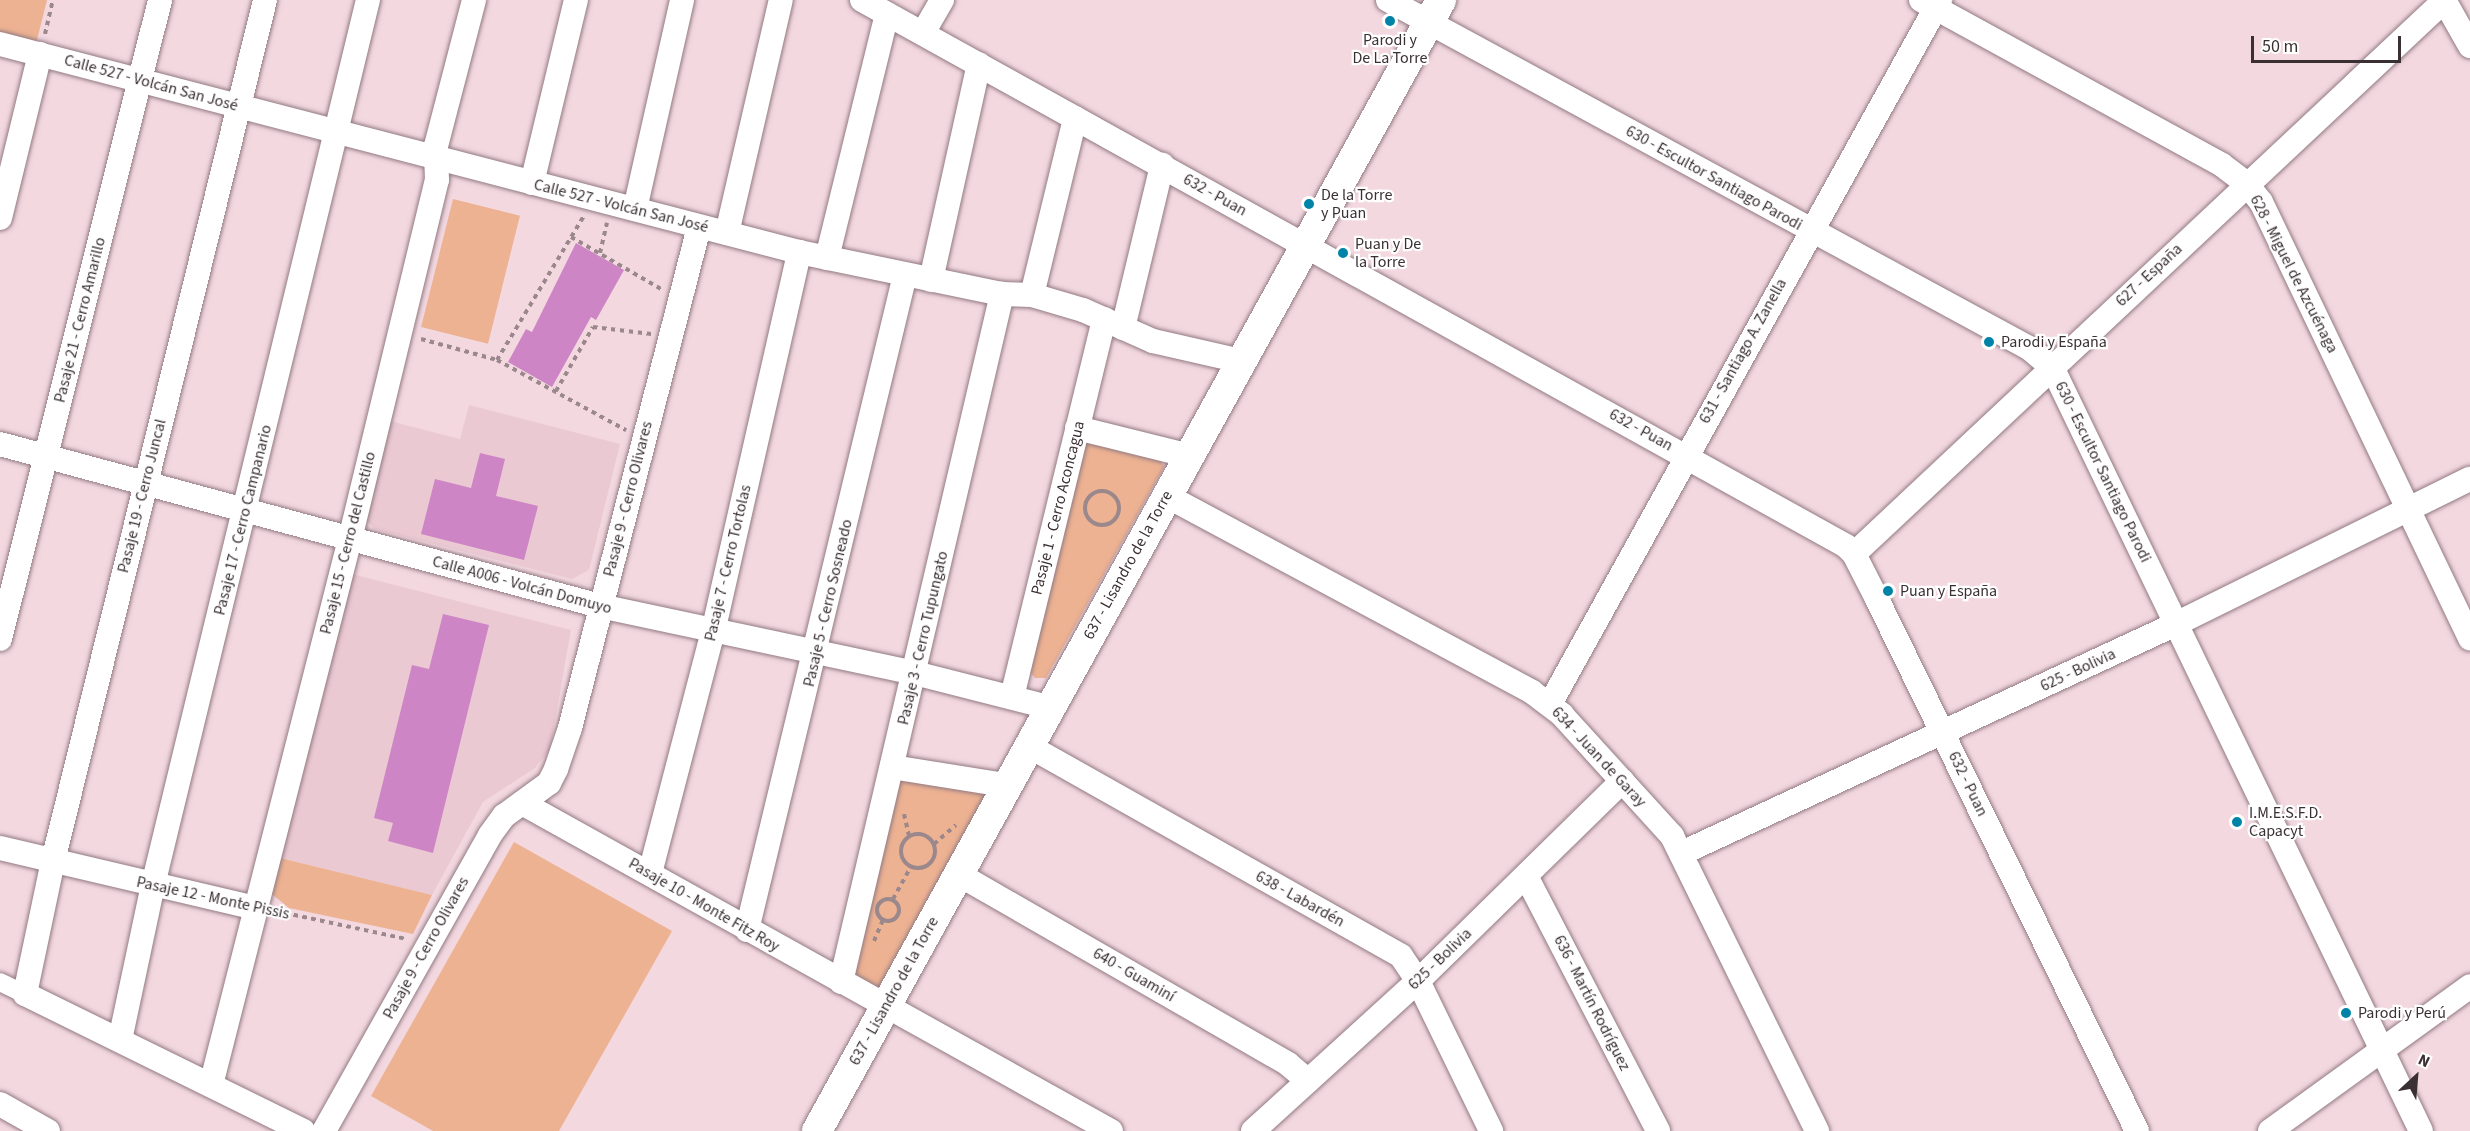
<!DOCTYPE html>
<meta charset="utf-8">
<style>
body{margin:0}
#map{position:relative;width:2470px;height:1131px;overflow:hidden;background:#f3d8e0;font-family:"Source Sans 3",sans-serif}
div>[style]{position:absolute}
.built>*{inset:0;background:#ebc9d3}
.green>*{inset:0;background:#edb292;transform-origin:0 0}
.building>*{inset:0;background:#cd85c5}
.path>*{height:4px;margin-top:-2px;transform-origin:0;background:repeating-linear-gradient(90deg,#9a888d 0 4.5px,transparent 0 9px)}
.path>.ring{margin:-2px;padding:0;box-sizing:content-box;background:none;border:4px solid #9a888d;border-radius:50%}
.roads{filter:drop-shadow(0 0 2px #927a82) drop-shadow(0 0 2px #927a82)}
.pedestrian>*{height:18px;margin:-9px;padding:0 9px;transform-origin:9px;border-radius:9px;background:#fff}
.minor>*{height:24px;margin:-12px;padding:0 12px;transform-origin:12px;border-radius:12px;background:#fff}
.tertiary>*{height:30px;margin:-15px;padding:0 15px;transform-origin:15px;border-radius:15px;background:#fff}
.dots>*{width:16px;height:16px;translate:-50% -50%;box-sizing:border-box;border:3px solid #fff;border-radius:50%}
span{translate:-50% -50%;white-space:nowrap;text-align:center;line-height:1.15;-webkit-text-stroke:4.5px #fff;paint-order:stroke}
.poi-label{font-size:16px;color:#3a3033}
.left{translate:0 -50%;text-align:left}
.street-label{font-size:16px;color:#3a3033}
.north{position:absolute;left:2386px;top:1047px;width:60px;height:60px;-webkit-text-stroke:4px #fff;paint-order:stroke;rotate:26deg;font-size:16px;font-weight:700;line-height:24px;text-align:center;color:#3a3033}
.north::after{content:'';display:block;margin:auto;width:21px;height:27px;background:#3a3033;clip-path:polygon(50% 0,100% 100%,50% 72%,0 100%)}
.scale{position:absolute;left:2251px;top:36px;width:150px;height:27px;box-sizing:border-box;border:3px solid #3a3033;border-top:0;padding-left:8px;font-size:18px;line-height:21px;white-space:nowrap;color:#3a3033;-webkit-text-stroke:4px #fff;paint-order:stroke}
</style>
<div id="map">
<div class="built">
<div style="clip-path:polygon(469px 405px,620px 444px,589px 570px,572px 579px,374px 529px,362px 514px,386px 420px,460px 439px)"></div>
<div style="clip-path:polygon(348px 573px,571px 630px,550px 749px,535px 768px,483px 802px,432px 895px,276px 857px)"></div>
</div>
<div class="green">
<div style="clip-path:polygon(0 0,47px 0,36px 44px,0 34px)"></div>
<div style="left:453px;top:199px;width:69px;height:132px;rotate:14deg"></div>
<div style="clip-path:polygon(1081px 439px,1159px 457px,1164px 467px,1046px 678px,1035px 678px,1029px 671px)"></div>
<div style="clip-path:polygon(899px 773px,993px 788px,879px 992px,848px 974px)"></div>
<div style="clip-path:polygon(514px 842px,672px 931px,559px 1131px,433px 1131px,371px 1096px)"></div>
<div style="clip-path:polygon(276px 857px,432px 895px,413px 934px,289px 908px,268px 891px)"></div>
</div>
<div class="building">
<div style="clip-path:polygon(576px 243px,624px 270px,596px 320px,591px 317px,552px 387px,508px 362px,526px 329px,532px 332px)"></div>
<div style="clip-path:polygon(480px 453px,505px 459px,496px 496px,538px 506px,524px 560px,421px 534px,435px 479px,471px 488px)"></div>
<div style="clip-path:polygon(443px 614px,489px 625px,433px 853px,388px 841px,393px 823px,374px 818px,412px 665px,429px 669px)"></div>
</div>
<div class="path">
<div style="left:45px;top:34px;width:35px;rotate:-77deg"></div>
<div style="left:571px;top:237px;width:104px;rotate:30deg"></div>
<div style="left:600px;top:253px;width:31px;rotate:-77deg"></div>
<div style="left:421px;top:339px;width:79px;rotate:15.4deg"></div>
<div style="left:497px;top:360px;width:147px;rotate:28.5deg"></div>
<div style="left:497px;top:360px;width:168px;rotate:-58.9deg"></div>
<div style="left:556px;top:391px;width:74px;rotate:-60deg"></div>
<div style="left:593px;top:327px;width:59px;rotate:6.8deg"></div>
<div class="ring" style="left:1085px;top:491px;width:30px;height:30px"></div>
<div style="left:904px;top:814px;width:22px;rotate:77deg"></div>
<div class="ring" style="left:901px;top:834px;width:30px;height:30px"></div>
<div style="left:934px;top:844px;width:29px;rotate:-41deg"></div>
<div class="ring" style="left:877px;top:899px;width:18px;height:18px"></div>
<div style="left:893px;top:899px;width:37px;rotate:-61deg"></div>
<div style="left:276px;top:911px;width:134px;rotate:12.1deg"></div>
<div style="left:874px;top:941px;width:23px;rotate:-67deg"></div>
</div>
<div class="roads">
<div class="pedestrian">
<div style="left:0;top:982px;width:28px;rotate:26deg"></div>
</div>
<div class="minor">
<div style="left:265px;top:0;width:887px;rotate:103.83deg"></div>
<div style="left:53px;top:861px;width:136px;rotate:101.9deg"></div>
<div style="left:25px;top:994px;width:310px;rotate:26.2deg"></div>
<div style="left:862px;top:0;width:1125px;rotate:29.02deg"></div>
<div style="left:1846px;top:546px;width:11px;rotate:45deg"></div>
<div style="left:1854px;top:554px;width:51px;rotate:62.9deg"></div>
<div style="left:1877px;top:599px;width:592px;rotate:63.95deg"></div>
<div style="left:1388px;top:0;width:729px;rotate:28.5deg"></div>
<div style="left:2029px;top:348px;width:30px;rotate:40deg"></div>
<div style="left:2052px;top:367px;width:848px;rotate:64.22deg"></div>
<div style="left:1921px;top:0;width:343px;rotate:28.7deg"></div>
<div style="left:2222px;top:165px;width:30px;rotate:37deg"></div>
<div style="left:2246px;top:183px;width:24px;rotate:52deg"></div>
<div style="left:2261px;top:202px;width:484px;rotate:64.4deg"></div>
<div style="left:2444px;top:0;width:53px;rotate:60.5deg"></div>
<div style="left:923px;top:33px;width:38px;rotate:-60deg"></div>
<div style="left:0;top:44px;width:826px;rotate:14.59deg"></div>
<div style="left:799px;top:252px;width:207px;rotate:11.7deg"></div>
<div style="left:1002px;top:294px;width:30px;rotate:2deg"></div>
<div style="left:1032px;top:295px;width:53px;rotate:16.4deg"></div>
<div style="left:1083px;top:310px;width:77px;rotate:23.9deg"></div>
<div style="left:1153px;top:341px;width:90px;rotate:12.8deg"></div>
<div style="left:532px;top:183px;width:188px;rotate:-76.5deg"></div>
<div style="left:635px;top:209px;width:214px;rotate:-77.3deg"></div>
<div style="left:0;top:218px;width:169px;rotate:-76.3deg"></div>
<div style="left:727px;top:233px;width:239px;rotate:-77deg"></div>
<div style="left:827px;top:258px;width:251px;rotate:-76.2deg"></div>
<div style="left:931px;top:280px;width:221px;rotate:-77.5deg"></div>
<div style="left:1032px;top:295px;width:182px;rotate:-76.3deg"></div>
<div style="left:1123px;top:328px;width:168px;rotate:-76.5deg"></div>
<div style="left:1077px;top:428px;width:116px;rotate:13.9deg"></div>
<div style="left:0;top:444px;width:621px;rotate:15.11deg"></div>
<div style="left:600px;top:606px;width:322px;rotate:12deg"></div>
<div style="left:915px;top:673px;width:137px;rotate:14.3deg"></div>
<div style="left:1167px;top:496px;width:414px;rotate:28.2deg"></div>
<div style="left:1532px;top:692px;width:38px;rotate:37deg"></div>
<div style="left:1562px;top:715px;width:164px;rotate:47.7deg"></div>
<div style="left:1672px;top:836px;width:329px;rotate:63.8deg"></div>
<div style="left:1854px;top:554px;width:810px;rotate:-43.15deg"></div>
<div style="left:0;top:639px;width:659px;rotate:-75.94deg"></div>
<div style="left:1012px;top:697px;width:389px;rotate:-76.3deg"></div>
<div style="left:1550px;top:704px;width:805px;rotate:-61.01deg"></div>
<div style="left:1027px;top:745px;width:429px;rotate:29.4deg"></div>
<div style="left:1401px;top:956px;width:30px;rotate:56deg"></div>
<div style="left:1418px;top:981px;width:167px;rotate:64deg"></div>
<div style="left:892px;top:767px;width:114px;rotate:9.1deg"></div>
<div style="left:522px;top:803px;width:674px;rotate:29.11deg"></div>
<div style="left:0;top:848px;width:262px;rotate:13.2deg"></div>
<div style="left:1682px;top:853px;width:544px;rotate:-24.87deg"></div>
<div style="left:2176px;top:624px;width:328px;rotate:-26.3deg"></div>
<div style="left:650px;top:873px;width:249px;rotate:-75.4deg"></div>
<div style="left:713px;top:632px;width:390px;rotate:-77.2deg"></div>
<div style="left:958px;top:874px;width:381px;rotate:29.9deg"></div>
<div style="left:1288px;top:1064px;width:26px;rotate:40deg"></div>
<div style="left:1526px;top:876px;width:287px;rotate:62.6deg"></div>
<div style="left:747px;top:930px;width:674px;rotate:-76.44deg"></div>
<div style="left:841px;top:982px;width:707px;rotate:-76.83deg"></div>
<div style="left:120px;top:1040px;width:158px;rotate:-78deg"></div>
<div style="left:153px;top:885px;width:911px;rotate:-76.35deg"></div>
<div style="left:211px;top:1085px;width:563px;rotate:-75.72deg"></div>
<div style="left:350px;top:539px;width:369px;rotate:-76.4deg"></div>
<div style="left:437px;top:180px;width:34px;rotate:-92deg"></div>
<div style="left:436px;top:146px;width:151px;rotate:-75.4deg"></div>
<div style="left:0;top:1104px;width:55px;rotate:29.4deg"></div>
<div style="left:324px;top:1131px;width:339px;rotate:-60.7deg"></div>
<div style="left:490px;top:835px;width:24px;rotate:-54deg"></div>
<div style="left:504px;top:816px;width:56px;rotate:-36.3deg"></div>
<div style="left:549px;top:783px;width:16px;rotate:-63deg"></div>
<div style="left:556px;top:769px;width:43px;rotate:-71.1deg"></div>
<div style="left:570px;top:728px;width:517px;rotate:-75.56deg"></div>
<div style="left:1253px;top:1131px;width:223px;rotate:-42.3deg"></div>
<div style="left:1418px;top:981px;width:286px;rotate:-44.4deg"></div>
<div style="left:2270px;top:1131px;width:247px;rotate:-35.9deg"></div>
</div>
<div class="tertiary">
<div style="left:817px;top:1131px;width:1292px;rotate:-61.11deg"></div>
</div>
</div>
<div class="dots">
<div style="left:1390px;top:21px;background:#0083a6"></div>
<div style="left:1309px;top:204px;background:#0083a6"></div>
<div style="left:1343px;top:253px;background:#0083a6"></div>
<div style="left:1989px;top:342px;background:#0083a6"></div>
<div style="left:1888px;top:591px;background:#0083a6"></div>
<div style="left:2237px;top:822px;background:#0083a6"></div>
<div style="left:2346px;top:1013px;background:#0083a6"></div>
</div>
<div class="poi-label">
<span style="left:1390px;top:49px">Parodi y<br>De La Torre</span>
<span class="left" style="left:1321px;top:204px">De la Torre<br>y Puan</span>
<span class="left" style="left:1355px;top:253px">Puan y De<br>la Torre</span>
<span class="left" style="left:2001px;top:342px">Parodi y España</span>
<span class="left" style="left:1900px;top:591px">Puan y España</span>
<span class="left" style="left:2249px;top:822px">I.M.E.S.F.D.<br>Capacyt</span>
<span class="left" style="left:2358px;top:1013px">Parodi y Perú</span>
</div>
<div class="street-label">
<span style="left:151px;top:83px;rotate:15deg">Calle 527 - Volcán San José</span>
<span style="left:1714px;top:178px;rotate:29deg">630 - Escultor Santiago Parodi</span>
<span style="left:1215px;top:195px;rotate:29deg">632 - Puan</span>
<span style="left:621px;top:206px;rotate:14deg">Calle 527 - Volcán San José</span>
<span style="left:2294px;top:274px;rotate:63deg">628 - Miguel de Azcuénaga</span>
<span style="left:2149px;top:275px;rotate:-43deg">627 - España</span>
<span style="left:80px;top:320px;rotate:-76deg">Pasaje 21 - Cerro Amarillo</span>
<span style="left:1743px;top:351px;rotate:-61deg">631 - Santiago A. Zanella</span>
<span style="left:1641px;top:430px;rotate:29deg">632 - Puan</span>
<span style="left:2103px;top:472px;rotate:64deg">630 - Escultor Santiago Parodi</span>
<span style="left:142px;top:496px;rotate:-76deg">Pasaje 19 - Cerro Juncal</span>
<span style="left:628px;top:499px;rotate:-76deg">Pasaje 9 - Cerro Olivares</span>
<span style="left:1058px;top:508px;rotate:-76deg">Pasaje 1 - Cerro Aconcagua</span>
<span style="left:243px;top:520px;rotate:-76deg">Pasaje 17 - Cerro Campanario</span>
<span style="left:348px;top:543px;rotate:-76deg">Pasaje 15 - Cerro del Castillo</span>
<span style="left:728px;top:563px;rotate:-77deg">Pasaje 7 - Cerro Tortolas</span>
<span style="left:1128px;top:565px;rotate:-61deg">637 - Lisandro de la Torre</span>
<span style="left:522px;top:585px;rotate:15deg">Calle A006 - Volcán Domuyo</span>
<span style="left:828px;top:603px;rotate:-77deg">Pasaje 5 - Cerro Sosneado</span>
<span style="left:923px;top:638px;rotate:-77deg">Pasaje 3 - Cerro Tupungato</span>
<span style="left:2078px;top:670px;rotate:-25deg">625 - Bolivia</span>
<span style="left:1599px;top:757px;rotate:47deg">634 - Juan de Garay</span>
<span style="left:1968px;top:784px;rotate:64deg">632 - Puan</span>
<span style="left:213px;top:898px;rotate:12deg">Pasaje 12 - Monte Pissis</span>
<span style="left:1300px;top:899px;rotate:29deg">638 - Labardén</span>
<span style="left:704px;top:905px;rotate:30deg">Pasaje 10 - Monte Fitz Roy</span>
<span style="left:426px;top:948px;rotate:-61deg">Pasaje 9 - Cerro Olivares</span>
<span style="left:1440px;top:959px;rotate:-44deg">625 - Bolivia</span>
<span style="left:1134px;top:975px;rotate:30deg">640 - Guaminí</span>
<span style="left:894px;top:991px;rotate:-61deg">637 - Lisandro de la Torre</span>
<span style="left:1592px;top:1003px;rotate:63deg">636 - Martín Rodríguez</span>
</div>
<div class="north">N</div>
<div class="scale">50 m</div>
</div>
